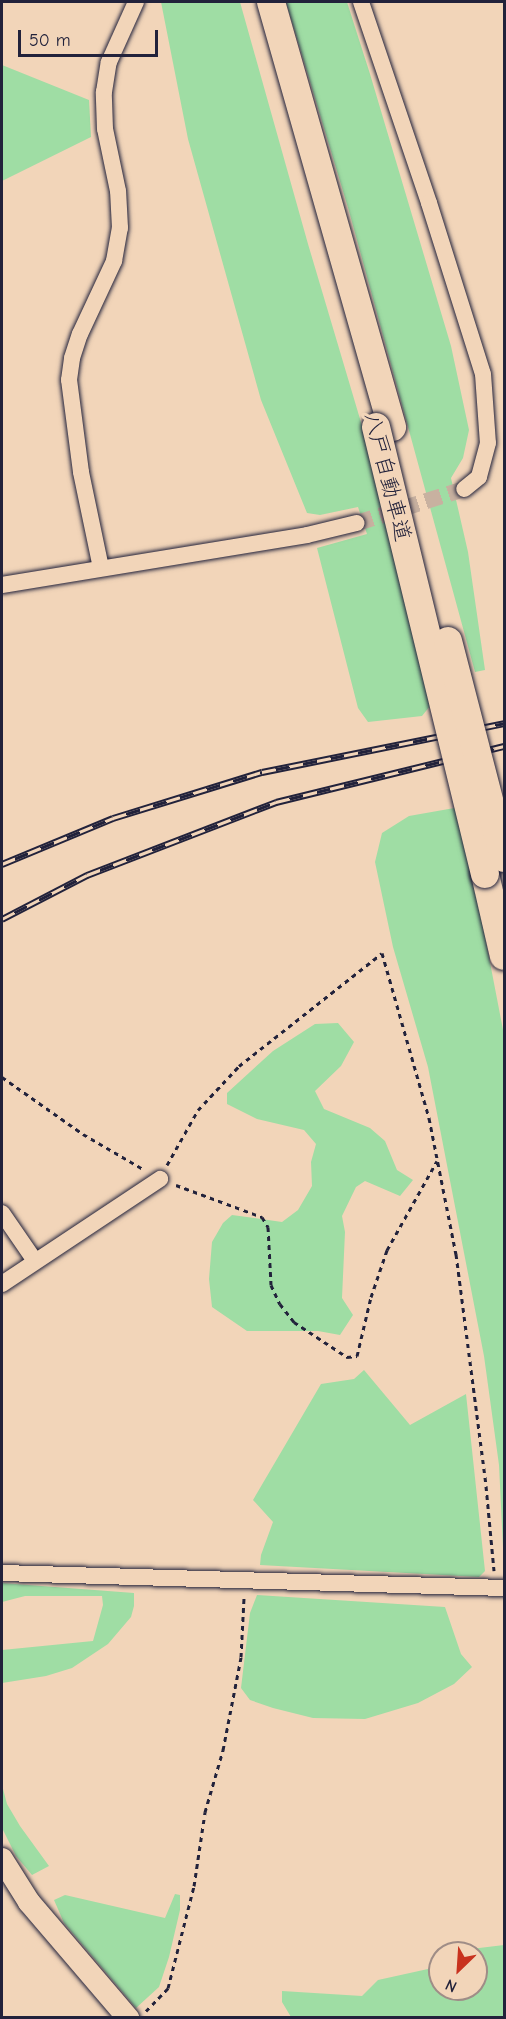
<!DOCTYPE html>
<meta charset="utf-8">
<style>
body{margin:0}
#map{position:relative;width:506px;height:2019px;overflow:hidden;background:#f2d5b9;font-family:"Comic Neue","Klee One",sans-serif}
div>[style]{position:absolute}
.green>*{inset:0;background:#9fdda4}
.street-tunnel>*{height:16px;margin-top:-8px;transform-origin:0;background:repeating-linear-gradient(90deg,#c8b1a0 0 16px,transparent 0 24px)}
.path>*{height:3px;margin-top:-1.5px;transform-origin:0;background:repeating-linear-gradient(90deg,#22223b 0 4.5px,transparent 0 9px)}
.roads{filter:drop-shadow(0 0 2px #22223b) drop-shadow(0 0 2px #22223b)}
.street>*{height:16px;margin:-8px;padding:0 8px;transform-origin:8px;border-radius:8px;background:#f2d5b9}
.secondary>*{height:22px;margin:-11px;padding:0 11px;transform-origin:11px;border-radius:11px;background:#f2d5b9}
.highway>*{height:28px;margin:-14px;padding:0 14px;transform-origin:14px;border-radius:14px;background:#f2d5b9}
.rail>*{height:7px;margin-top:-3.5px;transform-origin:0;background:repeating-linear-gradient(90deg,#f2d5b9 0 14px,#22223b 0 28px);box-sizing:border-box;border-block:2px solid #22223b}
.bridges{filter:drop-shadow(0 0 2px #22223b) drop-shadow(0 0 2px #22223b)}
.highway-bridge>*{height:28px;margin:-14px;padding:0 14px;transform-origin:14px;border-radius:14px;background:#f2d5b9}
span{translate:-50% -50%;white-space:nowrap;text-align:center;line-height:1.15;-webkit-text-stroke:6px #f2d5b9;paint-order:stroke}
.street-label{font-size:22px;color:#22223b}
.frame{position:absolute;inset:0;border:3px solid #22223b;pointer-events:none}
.north{position:absolute;left:428px;top:1941px;width:60px;height:60px;box-sizing:border-box;background:#f2d5b9;border:2px solid #9f8d87;border-radius:50%;rotate:205deg;font-size:16px;font-weight:700;line-height:24px;text-align:center;color:#22223b}
.north::after{content:'';display:block;margin:auto;width:21px;height:27px;background:#c8321e;clip-path:polygon(50% 0,100% 100%,50% 72%,0 100%)}
.scale{position:absolute;left:18px;top:30px;width:140px;height:27px;box-sizing:border-box;border:3px solid #22223b;border-top:0;padding-left:8px;font-size:18px;line-height:21px;white-space:nowrap;color:#22223b;-webkit-text-stroke:4px #f2d5b9;paint-order:stroke}
</style>
<div id="map">
<div class="green">
<div style="clip-path:polygon(161px 2px,240px 2px,308px 244px,385px 503px,430px 706px,422px 716px,368px 722px,358px 708px,317px 548px,367px 534px,358px 507px,320px 515px,307px 513px,261px 400px,188px 139px)"></div>
<div style="clip-path:polygon(286px 2px,347px 2px,370px 74px,451px 346px,469px 430px,463px 458px,451px 478px,468px 552px,485px 670px,475px 672px,349px 211px)"></div>
<div style="clip-path:polygon(2px 65px,89px 100px,91px 137px,2px 181px)"></div>
<div style="clip-path:polygon(460px 807px,504px 1035px,504px 1568px,499px 1465px,484px 1356px,428px 1067px,393px 947px,375px 862px,382px 833px,409px 816px)"></div>
<div style="clip-path:polygon(338px 1023px,354px 1042px,341px 1066px,315px 1091px,324px 1109px,370px 1128px,385px 1141px,397px 1170px,413px 1180px,400px 1196px,365px 1181px,356px 1187px,342px 1216px,345px 1232px,342px 1298px,353px 1315px,340px 1335px,318px 1331px,247px 1331px,212px 1307px,209px 1279px,212px 1242px,223px 1223px,232px 1215px,282px 1222px,298px 1210px,312px 1186px,311px 1162px,316px 1144px,304px 1130px,257px 1119px,227px 1104px,227px 1093px,273px 1051px,315px 1024px)"></div>
<div style="clip-path:polygon(364px 1370px,410px 1425px,466px 1394px,485px 1571px,479px 1577px,260px 1565px,261px 1555px,273px 1522px,253px 1500px,321px 1384px,354px 1379px)"></div>
<div style="clip-path:polygon(2px 1583px,134px 1593px,134px 1606px,131px 1617px,108px 1644px,72px 1668px,46px 1676px,2px 1683px,2px 1650px,93px 1641px,103px 1605px,102px 1596px,25px 1596px,2px 1602px)"></div>
<div style="clip-path:polygon(257px 1595px,445px 1607px,461px 1654px,472px 1667px,454px 1684px,418px 1703px,365px 1719px,313px 1718px,273px 1708px,250px 1700px,241px 1688px,250px 1613px)"></div>
<div style="clip-path:polygon(2px 1785px,7px 1804px,20px 1826px,49px 1866px,32px 1875px,16px 1856px,2px 1828px)"></div>
<div style="clip-path:polygon(175px 1894px,180px 1895px,180px 1910px,169px 1957px,159px 1987px,136px 2008px,64px 1923px,54px 1900px,65px 1895px,165px 1918px)"></div>
<div style="clip-path:polygon(504px 1945px,504px 2017px,291px 2017px,282px 2002px,282px 1991px,362px 1996px,378px 1980px,437px 1967px,440px 1963px,440px 1989px,476px 1989px,476px 1953px,446px 1952px)"></div>
</div>
<div class="street-tunnel">
<div style="left:357px;top:523px;width:112px;rotate:-17.6deg"></div>
</div>
<div class="path">
<div style="left:2px;top:1077px;width:99px;rotate:35.1deg"></div>
<div style="left:83px;top:1134px;width:69px;rotate:30.3deg"></div>
<div style="left:167px;top:1165px;width:63px;rotate:-60.6deg"></div>
<div style="left:198px;top:1110px;width:60px;rotate:-47deg"></div>
<div style="left:239px;top:1066px;width:182px;rotate:-38.3deg"></div>
<div style="left:382px;top:953px;width:172px;rotate:74.1deg"></div>
<div style="left:429px;top:1118px;width:139px;rotate:78.8deg"></div>
<div style="left:456px;top:1254px;width:234px;rotate:82.6deg"></div>
<div style="left:486px;top:1486px;width:85px;rotate:84.6deg"></div>
<div style="left:176px;top:1185px;width:92px;rotate:20.4deg"></div>
<div style="left:262px;top:1217px;width:12px;rotate:59deg"></div>
<div style="left:268px;top:1227px;width:58px;rotate:87deg"></div>
<div style="left:271px;top:1285px;width:21px;rotate:65deg"></div>
<div style="left:280px;top:1304px;width:23px;rotate:52deg"></div>
<div style="left:294px;top:1322px;width:64px;rotate:33.4deg"></div>
<div style="left:347px;top:1357px;width:10px;rotate:-6deg"></div>
<div style="left:357px;top:1356px;width:61px;rotate:-76.7deg"></div>
<div style="left:371px;top:1297px;width:50px;rotate:-71.2deg"></div>
<div style="left:387px;top:1250px;width:102px;rotate:-60.7deg"></div>
<div style="left:146px;top:2011px;width:32px;rotate:-46deg"></div>
<div style="left:168px;top:1988px;width:105px;rotate:-75.7deg"></div>
<div style="left:194px;top:1886px;width:75px;rotate:-81.5deg"></div>
<div style="left:205px;top:1812px;width:65px;rotate:-73.8deg"></div>
<div style="left:223px;top:1750px;width:95px;rotate:-79deg"></div>
<div style="left:241px;top:1657px;width:60px;rotate:-87.1deg"></div>
</div>
<div class="roads">
<div class="street">
<div style="left:361px;top:2px;width:212px;rotate:71.3deg"></div>
<div style="left:429px;top:203px;width:179px;rotate:72.5deg"></div>
<div style="left:483px;top:374px;width:69px;rotate:85.9deg"></div>
<div style="left:488px;top:443px;width:35px;rotate:105deg"></div>
<div style="left:479px;top:477px;width:19px;rotate:141deg"></div>
<div style="left:101px;top:568px;width:98px;rotate:-101.8deg"></div>
<div style="left:81px;top:472px;width:93px;rotate:-97.4deg"></div>
<div style="left:69px;top:380px;width:22px;rotate:-82deg"></div>
<div style="left:72px;top:358px;width:25px;rotate:-72deg"></div>
<div style="left:80px;top:334px;width:81px;rotate:-65deg"></div>
<div style="left:114px;top:261px;width:34px;rotate:-80deg"></div>
<div style="left:120px;top:228px;width:37px;rotate:-93deg"></div>
<div style="left:118px;top:191px;width:63px;rotate:-101.8deg"></div>
<div style="left:105px;top:129px;width:37px;rotate:-92deg"></div>
<div style="left:104px;top:92px;width:30px;rotate:-81deg"></div>
<div style="left:109px;top:62px;width:66px;rotate:-65.8deg"></div>
<div style="left:2px;top:585px;width:309px;rotate:-9.3deg"></div>
<div style="left:307px;top:535px;width:51px;rotate:-13.5deg"></div>
<div style="left:2px;top:1213px;width:58px;rotate:55.5deg"></div>
<div style="left:2px;top:1284px;width:190px;rotate:-33.6deg"></div>
<div style="left:2px;top:1573px;width:502px;rotate:1.71deg"></div>
</div>
<div class="secondary">
<div style="left:2px;top:1859px;width:51px;rotate:57.9deg"></div>
<div style="left:29px;top:1902px;width:153px;rotate:49.5deg"></div>
</div>
<div class="highway">
<div style="left:271px;top:2px;width:442px;rotate:74.1deg"></div>
<div style="left:485px;top:874px;width:84px;rotate:77deg"></div>
</div>
</div>
<div class="rail">
<div style="left:2px;top:864px;width:120px;rotate:-22.5deg"></div>
<div style="left:113px;top:818px;width:156px;rotate:-17.2deg"></div>
<div style="left:262px;top:772px;width:247px;rotate:-11.4deg"></div>
<div style="left:2px;top:919px;width:96px;rotate:-27.4deg"></div>
<div style="left:87px;top:875px;width:203px;rotate:-21.1deg"></div>
<div style="left:276px;top:802px;width:235px;rotate:-13.8deg"></div>
</div>
<div class="bridges">
<div class="highway-bridge">
<div style="left:376px;top:427px;width:460px;rotate:76.3deg"></div>
<div style="left:448px;top:641px;width:224px;rotate:75.5deg"></div>
</div>
</div>
<div class="street-label">
<span style="left:387px;top:477px;rotate:76deg">八戸自動車道</span>
</div>
<div class="frame"></div>
<div class="north">N</div>
<div class="scale">50 m</div>
</div>
